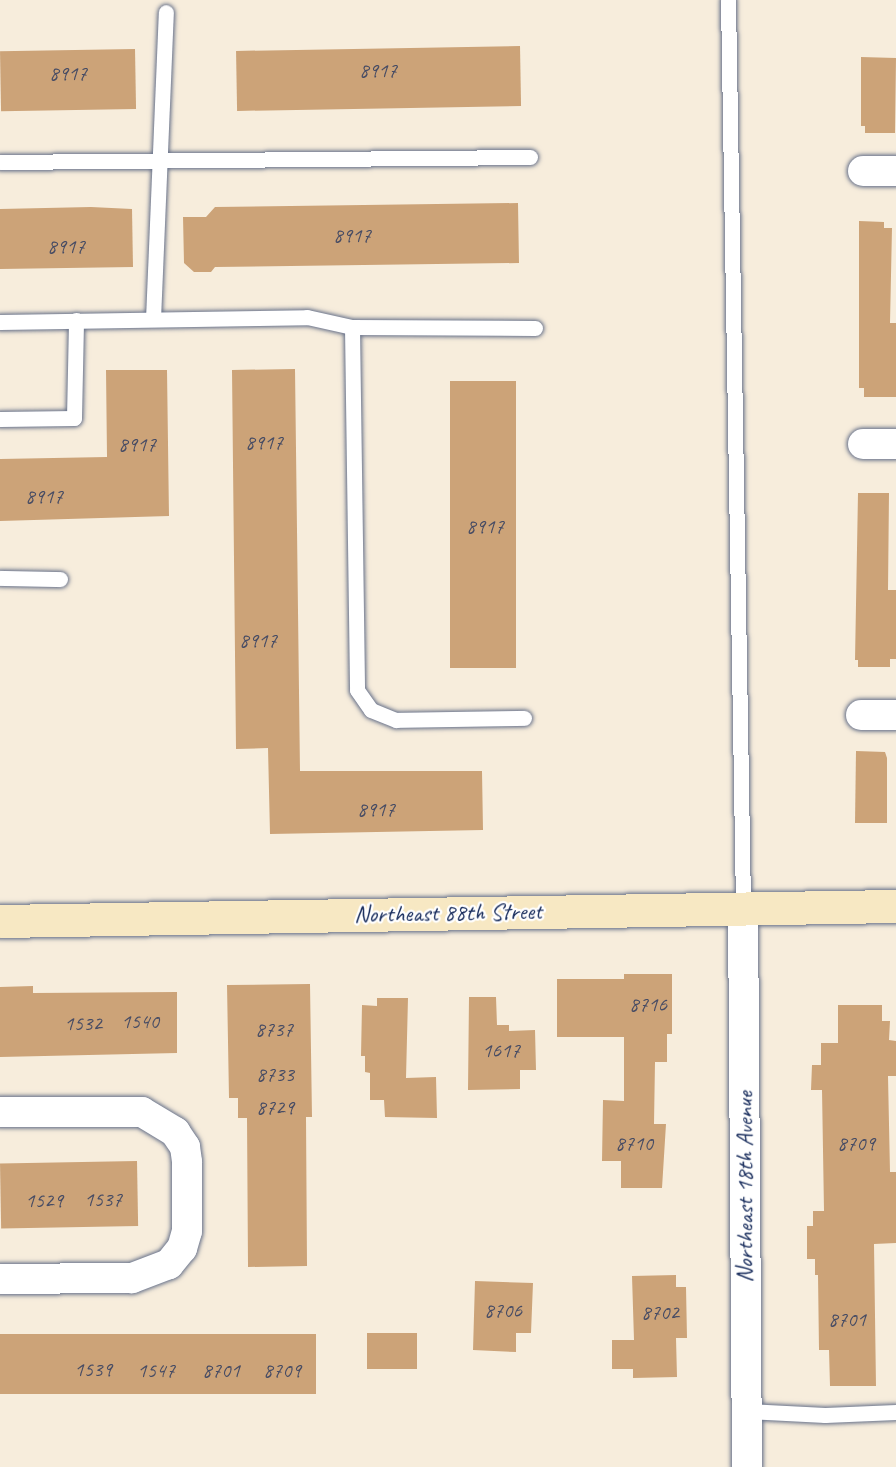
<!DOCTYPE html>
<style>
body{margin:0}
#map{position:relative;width:896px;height:1467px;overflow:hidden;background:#f7eddc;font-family:Caveat,sans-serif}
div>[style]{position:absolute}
.building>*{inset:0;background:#cca378;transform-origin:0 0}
.roads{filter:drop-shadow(0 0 2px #68728a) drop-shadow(0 0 2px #68728a)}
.lane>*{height:15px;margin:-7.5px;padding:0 7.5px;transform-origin:7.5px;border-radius:7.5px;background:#fff}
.street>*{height:30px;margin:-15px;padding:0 15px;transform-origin:15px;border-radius:15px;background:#fff}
.secondary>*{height:33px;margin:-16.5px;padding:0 16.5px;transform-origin:16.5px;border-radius:16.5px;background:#f7e8c3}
span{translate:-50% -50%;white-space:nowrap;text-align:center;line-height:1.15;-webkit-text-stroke:4.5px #fff;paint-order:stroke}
.number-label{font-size:21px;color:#474c64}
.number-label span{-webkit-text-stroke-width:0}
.street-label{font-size:24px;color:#1b2f5e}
</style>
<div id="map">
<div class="building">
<div style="left:520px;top:46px;width:60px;height:284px;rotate:89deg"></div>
<div style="left:135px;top:49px;width:60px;height:135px;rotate:89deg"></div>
<div style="clip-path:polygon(861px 57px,896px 58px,895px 133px,865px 133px,865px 126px,861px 126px)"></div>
<div style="clip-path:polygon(518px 203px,519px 263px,215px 267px,211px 272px,194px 272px,184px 263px,183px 217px,206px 217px,215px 207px)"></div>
<div style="clip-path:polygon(91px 207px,132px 209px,133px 267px,0 269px,0 209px)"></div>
<div style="clip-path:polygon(859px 221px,884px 222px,884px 228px,892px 228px,890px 323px,896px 323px,896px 397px,864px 397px,864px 388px,859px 388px)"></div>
<div style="clip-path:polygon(295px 369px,300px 771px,482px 771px,483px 830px,270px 834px,268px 748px,236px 749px,232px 370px)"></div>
<div style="clip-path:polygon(106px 370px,167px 370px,169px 516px,0 521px,0 459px,107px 457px)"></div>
<div style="left:450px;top:381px;width:66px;height:287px"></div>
<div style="clip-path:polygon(858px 493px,889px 493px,888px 590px,896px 590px,896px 659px,890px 659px,890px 667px,858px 667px,858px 660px,855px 660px)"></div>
<div style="clip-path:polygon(856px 751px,885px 752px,887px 758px,887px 823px,855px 823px)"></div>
<div style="clip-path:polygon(624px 974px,672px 974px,672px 1034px,667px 1034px,667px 1062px,655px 1062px,654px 1124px,666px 1124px,662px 1188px,621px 1188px,621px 1161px,602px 1161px,603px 1100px,624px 1101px,624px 1037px,557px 1037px,557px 979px,624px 979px)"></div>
<div style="clip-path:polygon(310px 984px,312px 1117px,306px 1117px,307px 1266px,248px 1267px,247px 1118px,238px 1118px,238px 1098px,229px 1098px,227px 985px)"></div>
<div style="clip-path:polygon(33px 986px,33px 993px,177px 992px,177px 1053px,0 1057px,0 987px)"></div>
<div style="clip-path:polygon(469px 997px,496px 997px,497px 1025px,509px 1025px,509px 1031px,535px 1030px,536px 1070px,520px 1070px,520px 1089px,468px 1090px)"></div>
<div style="clip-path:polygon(377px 998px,408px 998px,406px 1078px,436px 1077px,437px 1118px,385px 1117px,384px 1100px,370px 1100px,370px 1073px,365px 1072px,365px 1056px,361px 1056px,362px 1005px,377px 1006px)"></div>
<div style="clip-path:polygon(838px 1005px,882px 1005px,882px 1021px,890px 1021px,889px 1040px,896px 1041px,896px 1076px,888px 1076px,890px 1172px,896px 1172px,896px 1243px,874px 1244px,876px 1386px,830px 1386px,829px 1350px,819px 1350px,818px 1275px,815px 1275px,815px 1259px,807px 1259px,807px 1226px,813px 1226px,813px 1211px,824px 1211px,822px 1090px,811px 1090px,812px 1065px,821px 1065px,821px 1043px,838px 1043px)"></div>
<div style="left:137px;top:1161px;width:65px;height:137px;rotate:89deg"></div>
<div style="clip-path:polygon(676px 1275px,676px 1287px,686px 1287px,687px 1338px,676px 1338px,677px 1377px,633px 1378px,633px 1369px,612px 1369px,612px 1340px,634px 1340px,632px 1276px)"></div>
<div style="clip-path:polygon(475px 1281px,533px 1283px,531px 1333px,516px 1333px,516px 1352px,473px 1350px)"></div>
<div style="left:367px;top:1333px;width:50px;height:36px"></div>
<div style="left:316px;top:1334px;width:60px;height:316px;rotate:90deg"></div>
</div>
<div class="roads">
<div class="lane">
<div style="left:728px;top:0;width:907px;rotate:89.05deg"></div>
<div style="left:0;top:162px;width:530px;rotate:-0.54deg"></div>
<div style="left:153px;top:319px;width:307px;rotate:-87.6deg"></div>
<div style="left:0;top:322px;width:307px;rotate:-0.9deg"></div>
<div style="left:307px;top:317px;width:46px;rotate:12.5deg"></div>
<div style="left:352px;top:327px;width:183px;rotate:0.3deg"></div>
<div style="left:352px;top:327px;width:363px;rotate:89.2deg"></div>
<div style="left:357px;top:690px;width:24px;rotate:55deg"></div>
<div style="left:371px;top:710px;width:27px;rotate:22deg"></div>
<div style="left:396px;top:720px;width:128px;rotate:-0.9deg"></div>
<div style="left:0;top:419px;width:74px;rotate:-0.8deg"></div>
<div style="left:74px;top:418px;width:98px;rotate:-88.8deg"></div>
<div style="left:0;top:578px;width:60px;rotate:1deg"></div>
<div style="left:747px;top:1411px;width:78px;rotate:2.9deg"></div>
<div style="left:825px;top:1415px;width:71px;rotate:-2.4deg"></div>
</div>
<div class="street">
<div style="left:863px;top:171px;width:33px"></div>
<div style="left:863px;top:444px;width:33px"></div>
<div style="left:861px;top:715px;width:35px"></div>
<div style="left:743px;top:907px;width:560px;rotate:89.59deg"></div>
<div style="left:0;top:1112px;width:142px"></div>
<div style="left:142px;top:1112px;width:39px;rotate:31deg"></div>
<div style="left:175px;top:1132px;width:18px;rotate:56deg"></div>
<div style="left:185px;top:1147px;width:15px;rotate:82deg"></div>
<div style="left:187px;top:1162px;width:69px;rotate:90deg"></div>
<div style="left:187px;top:1231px;width:18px;rotate:106deg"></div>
<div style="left:182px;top:1248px;width:21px;rotate:129deg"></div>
<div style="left:169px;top:1264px;width:40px;rotate:159deg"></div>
<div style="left:132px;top:1278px;width:132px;rotate:179.6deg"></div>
</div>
<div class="secondary">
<div style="left:0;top:921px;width:896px;rotate:-0.96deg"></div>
</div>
</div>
<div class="number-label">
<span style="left:378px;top:70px">8917</span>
<span style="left:68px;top:73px">8917</span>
<span style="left:352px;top:235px">8917</span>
<span style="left:66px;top:246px">8917</span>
<span style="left:264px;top:442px">8917</span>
<span style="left:137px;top:444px">8917</span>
<span style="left:44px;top:496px">8917</span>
<span style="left:485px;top:526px">8917</span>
<span style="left:258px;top:640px">8917</span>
<span style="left:376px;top:809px">8917</span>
<span style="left:648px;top:1004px">8716</span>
<span style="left:140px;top:1021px">1540</span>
<span style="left:83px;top:1023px">1532</span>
<span style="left:274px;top:1029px">8737</span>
<span style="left:501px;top:1050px">1617</span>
<span style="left:275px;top:1074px">8733</span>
<span style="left:275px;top:1107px">8729</span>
<span style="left:634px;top:1143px">8710</span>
<span style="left:856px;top:1143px">8709</span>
<span style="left:103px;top:1199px">1537</span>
<span style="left:44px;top:1200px">1529</span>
<span style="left:503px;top:1310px">8706</span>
<span style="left:660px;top:1312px">8702</span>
<span style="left:847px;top:1319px">8701</span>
<span style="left:93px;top:1369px">1539</span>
<span style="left:156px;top:1370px">1547</span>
<span style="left:221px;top:1370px">8701</span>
<span style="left:282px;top:1370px">8709</span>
</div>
<div class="street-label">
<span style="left:448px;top:913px;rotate:-1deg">Northeast 88th Street</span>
<span style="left:745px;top:1187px;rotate:-90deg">Northeast 18th Avenue</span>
</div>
</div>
